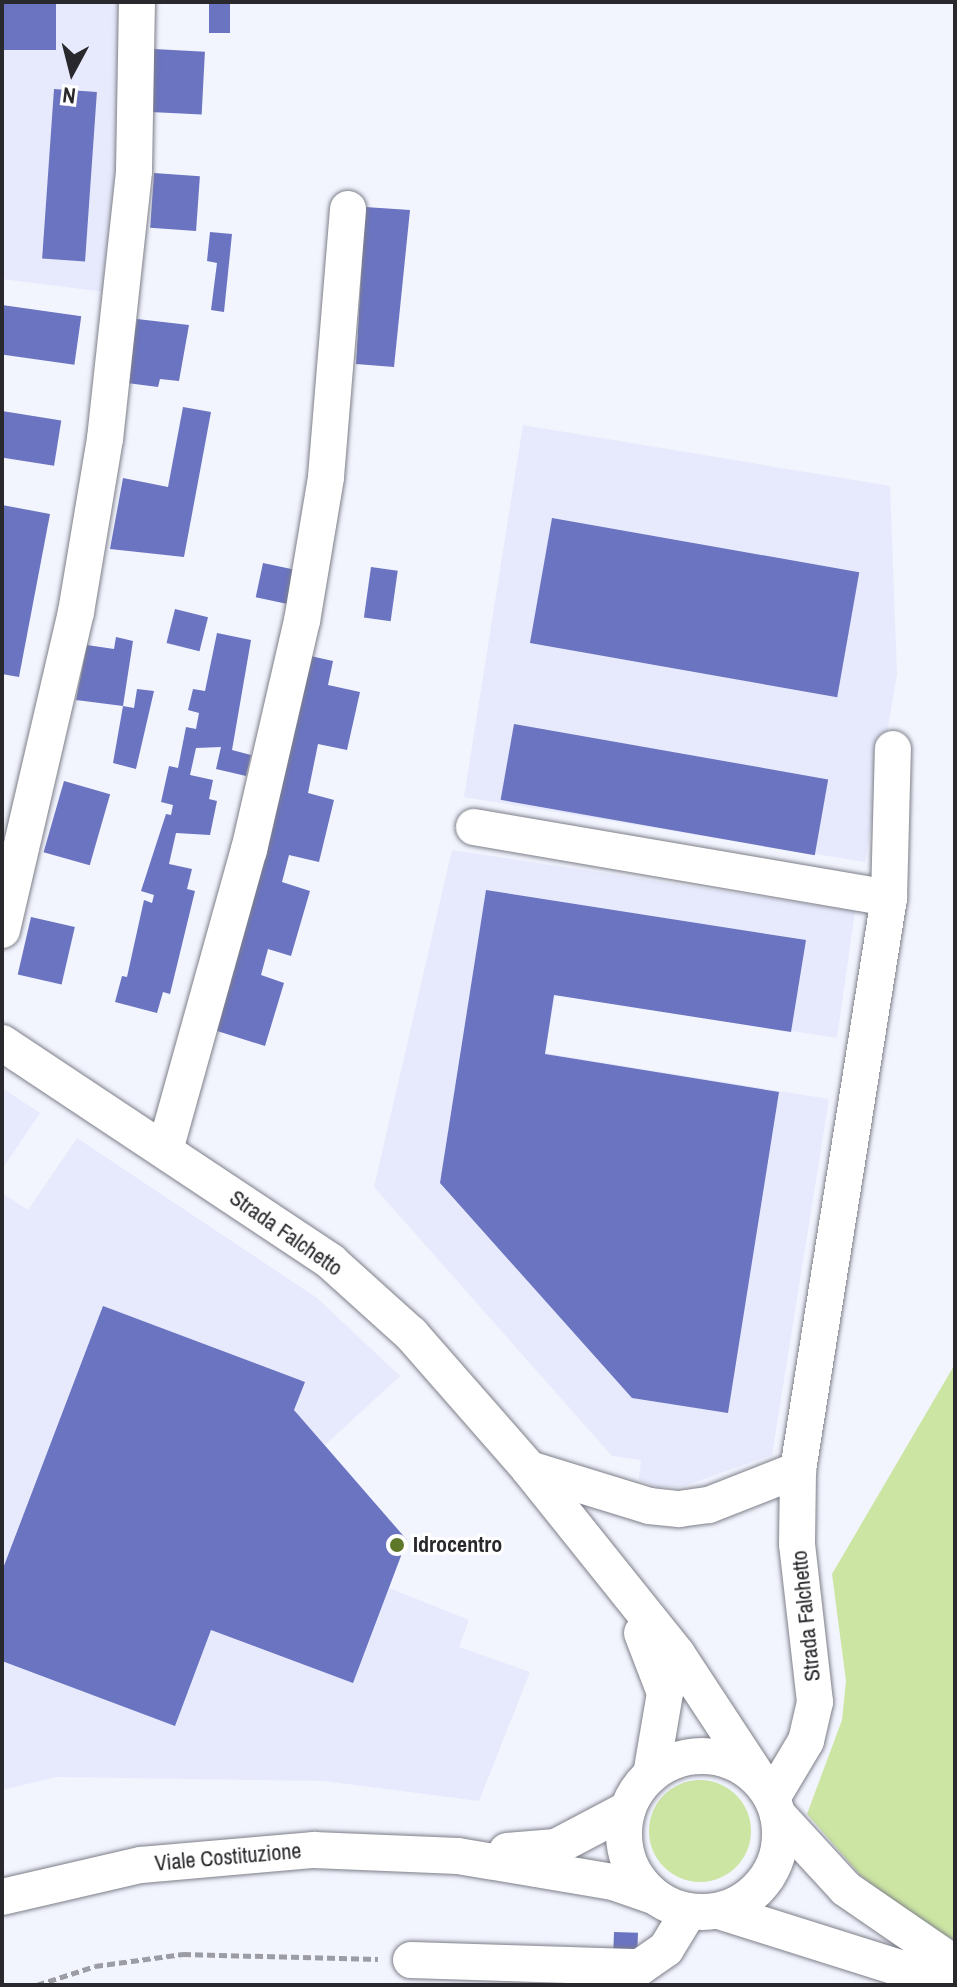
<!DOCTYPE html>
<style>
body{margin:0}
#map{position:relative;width:957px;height:1987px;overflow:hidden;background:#f2f4fe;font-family:"Archivo Narrow",sans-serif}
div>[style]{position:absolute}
.built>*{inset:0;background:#e7eafc}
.green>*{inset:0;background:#cce5a2}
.round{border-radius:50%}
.building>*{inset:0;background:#6b74c0;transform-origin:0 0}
.path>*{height:5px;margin-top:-2.5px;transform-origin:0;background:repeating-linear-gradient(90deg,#9c9da4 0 8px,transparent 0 12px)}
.roads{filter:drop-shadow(0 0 2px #7d7f88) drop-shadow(0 0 2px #7d7f88)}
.minor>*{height:36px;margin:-18px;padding:0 18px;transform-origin:18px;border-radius:18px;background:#fff}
.minor>.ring{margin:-18px;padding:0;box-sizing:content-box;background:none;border:36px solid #fff;border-radius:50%}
.dots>*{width:22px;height:22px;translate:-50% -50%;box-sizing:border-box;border:4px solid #fff;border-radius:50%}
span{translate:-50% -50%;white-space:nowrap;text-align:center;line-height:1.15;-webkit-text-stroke:6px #fff;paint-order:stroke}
.street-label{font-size:22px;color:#29292d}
.poi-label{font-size:22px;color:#29292d;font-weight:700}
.left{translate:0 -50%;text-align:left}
.frame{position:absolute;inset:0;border:4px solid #29292d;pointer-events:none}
.north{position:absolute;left:32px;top:32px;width:80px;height:80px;-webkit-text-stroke:6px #fff;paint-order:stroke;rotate:187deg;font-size:22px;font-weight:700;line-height:32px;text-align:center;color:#29292d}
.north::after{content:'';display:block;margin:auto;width:28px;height:36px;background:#29292d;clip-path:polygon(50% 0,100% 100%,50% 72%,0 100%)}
</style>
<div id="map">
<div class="built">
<div style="clip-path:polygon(2px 2px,126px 2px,113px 293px,2px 279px)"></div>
<div style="clip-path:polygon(523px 425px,890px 486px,897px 674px,865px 862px,464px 797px)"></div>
<div style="clip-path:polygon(452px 850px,855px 911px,837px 1038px,555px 995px,545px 1053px,829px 1099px,772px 1455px,681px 1487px,658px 1487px,639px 1480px,641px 1460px,612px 1456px,374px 1187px)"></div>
<div style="clip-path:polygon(2px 1088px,40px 1113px,2px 1169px)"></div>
<div style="clip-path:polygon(77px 1138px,317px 1298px,400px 1376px,325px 1445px,407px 1540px,389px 1588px,469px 1620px,459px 1647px,530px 1672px,479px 1801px,324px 1781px,57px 1777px,2px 1790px,2px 1193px,28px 1210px)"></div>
</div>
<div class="green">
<div style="clip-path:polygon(955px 1364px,955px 1940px,935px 1931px,861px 1876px,807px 1814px,842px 1720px,846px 1681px,832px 1574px)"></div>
<div class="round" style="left:649px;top:1780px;width:102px;height:102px"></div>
</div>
<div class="building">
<div style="left:2px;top:2px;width:54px;height:48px"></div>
<div style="left:209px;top:2px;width:21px;height:31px"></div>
<div style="left:154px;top:49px;width:51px;height:63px;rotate:3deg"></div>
<div style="left:54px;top:89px;width:43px;height:170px;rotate:4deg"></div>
<div style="left:154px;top:173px;width:46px;height:55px;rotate:4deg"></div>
<div style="clip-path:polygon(365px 207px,410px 210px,394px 367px,356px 364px)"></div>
<div style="clip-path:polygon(210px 232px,232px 234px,224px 312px,211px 310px,217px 263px,207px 261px)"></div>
<div style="left:2px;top:305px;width:80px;height:49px;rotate:8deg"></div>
<div style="clip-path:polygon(137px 319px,189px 325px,179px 381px,160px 379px,158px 387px,127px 383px)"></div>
<div style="clip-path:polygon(183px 407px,211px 412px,184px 557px,110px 549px,123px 478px,168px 487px)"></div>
<div style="left:2px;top:411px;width:60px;height:46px;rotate:9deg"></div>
<div style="clip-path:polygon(2px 505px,50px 514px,19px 677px,2px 674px)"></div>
<div style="left:552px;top:518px;width:312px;height:127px;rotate:10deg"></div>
<div style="left:263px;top:563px;width:35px;height:35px;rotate:12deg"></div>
<div style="left:371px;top:567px;width:27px;height:51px;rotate:8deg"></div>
<div style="left:175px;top:609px;width:34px;height:35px;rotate:14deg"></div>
<div style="clip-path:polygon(217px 633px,251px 640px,232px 750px,251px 755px,246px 776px,216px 769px,221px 747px,196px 748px,190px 775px,213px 780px,209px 799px,217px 801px,210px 835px,176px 833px,169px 864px,192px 869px,187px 889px,195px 891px,170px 994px,163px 992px,157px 1013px,115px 1002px,122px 976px,127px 977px,144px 900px,152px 903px,154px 895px,141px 891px,166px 814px,171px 815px,173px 805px,161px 802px,169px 766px,178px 768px,186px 727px,196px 729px,199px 713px,188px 710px,193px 689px,205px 691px)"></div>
<div style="clip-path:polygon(116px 637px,133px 641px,123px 706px,76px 700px,87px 645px,114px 649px)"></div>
<div style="clip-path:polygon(306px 655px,333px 661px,328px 685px,360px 692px,347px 750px,318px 744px,308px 793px,334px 800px,319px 862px,289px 855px,282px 882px,310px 891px,291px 956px,268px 949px,261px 975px,284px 983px,265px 1046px,214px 1030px)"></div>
<div style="clip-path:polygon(137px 689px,154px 691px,136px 769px,113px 763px,123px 706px,134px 708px)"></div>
<div style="left:514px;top:724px;width:319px;height:77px;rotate:10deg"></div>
<div style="left:64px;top:781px;width:48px;height:74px;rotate:16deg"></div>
<div style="clip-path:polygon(486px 890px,806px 940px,791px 1032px,554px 995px,545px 1054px,779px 1092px,728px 1413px,632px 1398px,440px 1183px)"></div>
<div style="left:31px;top:917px;width:45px;height:59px;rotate:13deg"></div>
<div style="clip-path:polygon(103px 1306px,305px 1382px,294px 1410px,407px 1540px,353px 1683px,211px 1630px,175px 1726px,2px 1661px,2px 1571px)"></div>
<div style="left:614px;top:1932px;width:24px;height:20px;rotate:2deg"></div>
</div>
<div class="path">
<div style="left:37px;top:1985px;width:61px;rotate:-18.1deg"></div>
<div style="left:95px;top:1966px;width:89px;rotate:-7.8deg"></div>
<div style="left:183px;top:1954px;width:195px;rotate:1.5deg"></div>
</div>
<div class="roads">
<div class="minor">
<div style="left:474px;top:827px;width:421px;rotate:9.7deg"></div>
<div style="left:2px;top:930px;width:326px;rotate:-76.9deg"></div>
<div style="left:76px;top:612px;width:175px;rotate:-80.5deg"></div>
<div style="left:105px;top:439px;width:270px;rotate:-83.8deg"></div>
<div style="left:134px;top:171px;width:169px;rotate:-89deg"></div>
<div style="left:2px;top:1043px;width:395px;rotate:33.6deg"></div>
<div style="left:331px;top:1262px;width:108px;rotate:42deg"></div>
<div style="left:411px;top:1334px;width:179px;rotate:48.8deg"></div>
<div style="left:529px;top:1469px;width:237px;rotate:51.3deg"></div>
<div style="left:677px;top:1654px;width:153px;rotate:56.7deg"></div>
<div style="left:165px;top:1150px;width:312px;rotate:-74.4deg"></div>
<div style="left:249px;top:850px;width:235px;rotate:-77deg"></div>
<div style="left:302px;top:621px;width:146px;rotate:-80.5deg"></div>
<div style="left:326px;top:477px;width:269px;rotate:-85.3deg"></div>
<div style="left:529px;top:1469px;width:126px;rotate:17.1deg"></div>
<div style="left:649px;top:1506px;width:30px;rotate:6deg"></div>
<div style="left:679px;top:1509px;width:30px;rotate:-8deg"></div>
<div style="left:709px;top:1505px;width:96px;rotate:-21.5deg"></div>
<div style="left:642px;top:1633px;width:64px;rotate:69deg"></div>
<div style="left:665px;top:1693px;width:83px;rotate:99.7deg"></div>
<div class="ring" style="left:624px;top:1756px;width:120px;height:120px"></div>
<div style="left:772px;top:1798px;width:66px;rotate:-59.2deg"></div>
<div style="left:806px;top:1741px;width:40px;rotate:-77deg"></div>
<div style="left:815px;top:1702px;width:159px;rotate:-96.5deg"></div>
<div style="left:797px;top:1544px;width:74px;rotate:-89.2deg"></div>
<div style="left:798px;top:1470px;width:579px;rotate:-80.96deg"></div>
<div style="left:889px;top:898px;width:149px;rotate:-88.5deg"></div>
<div style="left:778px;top:1815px;width:100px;rotate:47.4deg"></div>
<div style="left:846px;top:1889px;width:132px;rotate:34.5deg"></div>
<div style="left:507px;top:1851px;width:49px;rotate:-4.7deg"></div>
<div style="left:556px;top:1847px;width:81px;rotate:-27.8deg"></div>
<div style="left:2px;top:1897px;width:143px;rotate:-13deg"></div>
<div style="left:141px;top:1865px;width:174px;rotate:-5deg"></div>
<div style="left:314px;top:1850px;width:144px;rotate:2.4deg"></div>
<div style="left:458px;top:1856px;width:157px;rotate:9.5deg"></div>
<div style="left:613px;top:1882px;width:42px;rotate:19.3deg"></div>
<div style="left:719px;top:1911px;width:246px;rotate:17.5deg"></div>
<div style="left:411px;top:1960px;width:229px;rotate:1.8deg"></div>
<div style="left:640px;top:1967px;width:32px;rotate:-35deg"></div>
<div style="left:666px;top:1949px;width:44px;rotate:-58.8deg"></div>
</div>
</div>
<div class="dots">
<div style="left:397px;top:1545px;background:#5f7729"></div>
</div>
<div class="street-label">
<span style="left:286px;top:1233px;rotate:35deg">Strada Falchetto</span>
<span style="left:806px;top:1616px;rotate:-96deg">Strada Falchetto</span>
<span style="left:228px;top:1857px;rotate:-5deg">Viale Costituzione</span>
</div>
<div class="poi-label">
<span class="left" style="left:413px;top:1545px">Idrocentro</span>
</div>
<div class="frame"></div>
<div class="north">N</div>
</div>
